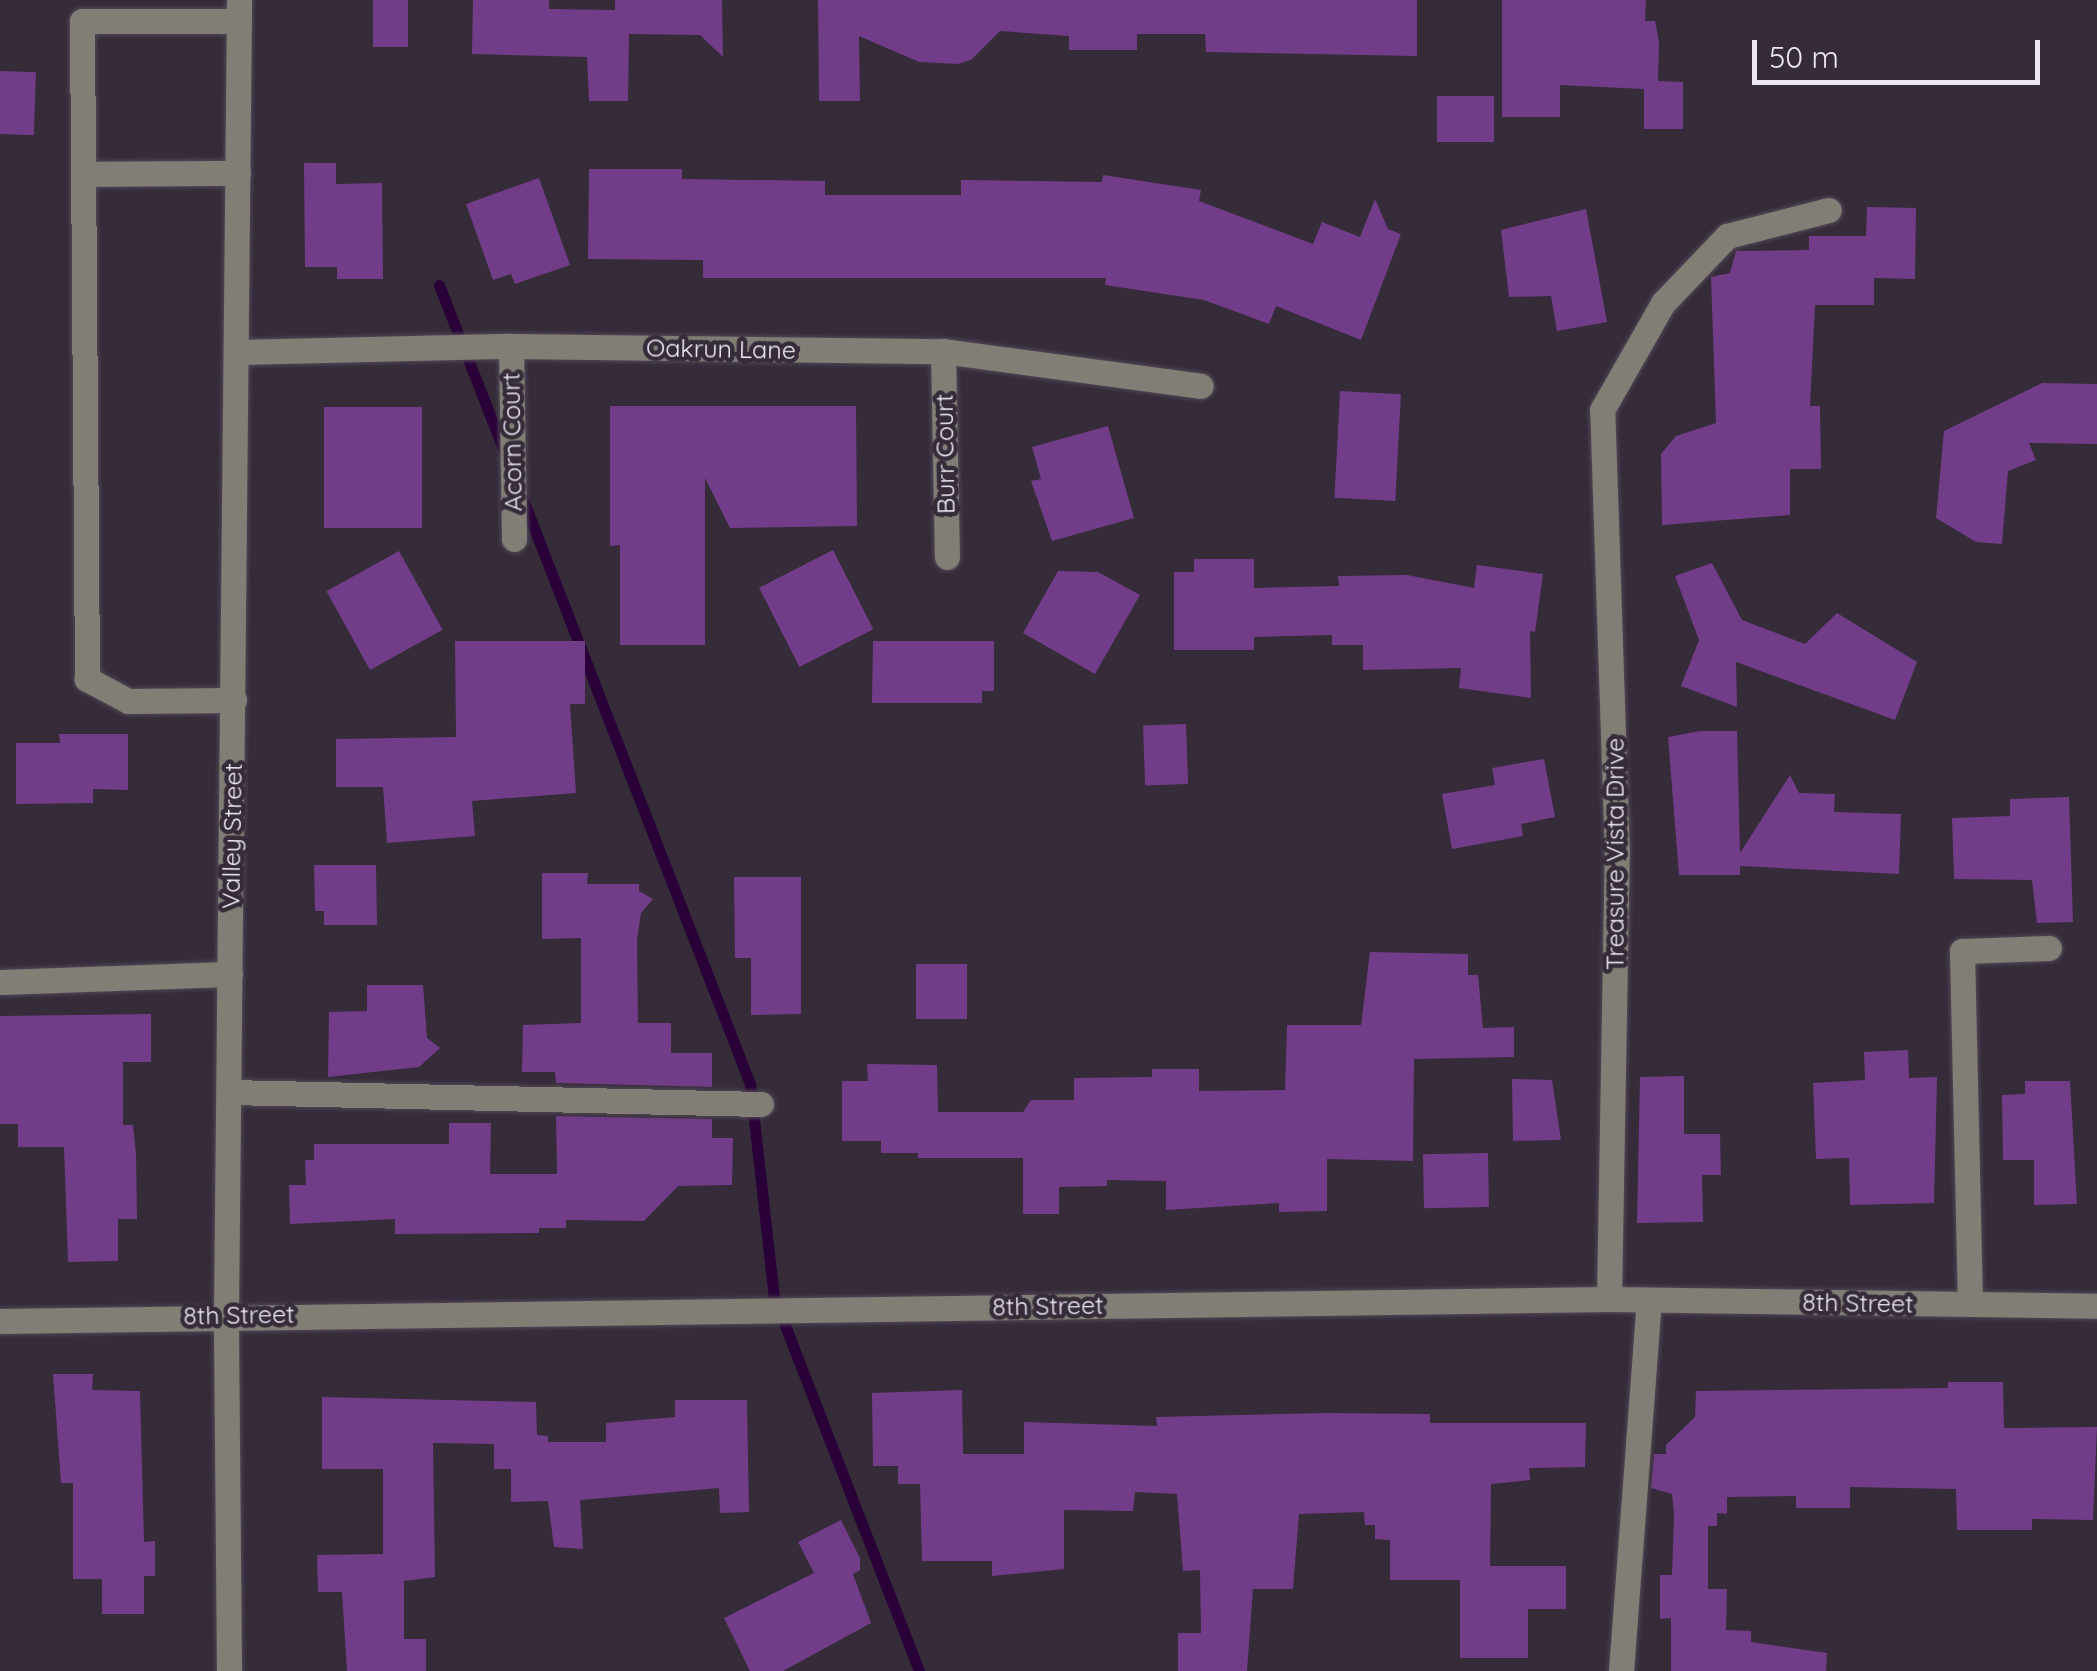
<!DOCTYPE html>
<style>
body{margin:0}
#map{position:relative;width:2097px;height:1671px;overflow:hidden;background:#352b39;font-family:Quicksand,sans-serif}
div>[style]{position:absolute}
.stream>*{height:11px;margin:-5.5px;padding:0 5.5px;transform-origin:5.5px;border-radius:5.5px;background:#290038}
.building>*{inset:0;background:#723d88;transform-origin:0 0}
.roads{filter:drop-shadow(0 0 2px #524956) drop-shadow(0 0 2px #524956)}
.minor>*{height:25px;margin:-12.5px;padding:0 12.5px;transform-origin:12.5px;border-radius:12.5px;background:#827e76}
span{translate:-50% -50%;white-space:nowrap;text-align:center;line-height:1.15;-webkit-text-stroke:9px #352b39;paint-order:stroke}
.street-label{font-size:25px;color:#ede7f0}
.scale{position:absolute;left:1752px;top:40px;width:288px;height:45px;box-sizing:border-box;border:5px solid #ede7f0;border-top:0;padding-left:12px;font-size:30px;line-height:35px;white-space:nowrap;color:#ede7f0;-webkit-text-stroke:8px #352b39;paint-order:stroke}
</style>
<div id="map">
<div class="stream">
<div style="left:439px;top:285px;width:178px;rotate:68.6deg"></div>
<div style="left:522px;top:497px;width:630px;rotate:68.77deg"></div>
<div style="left:750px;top:1084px;width:214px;rotate:83.6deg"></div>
<div style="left:774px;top:1297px;width:401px;rotate:68.8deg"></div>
</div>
<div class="building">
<div style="left:373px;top:0;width:35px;height:47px"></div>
<div style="clip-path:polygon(473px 0,549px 0,549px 9px,615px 10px,615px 0,722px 0,723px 57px,700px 35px,629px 34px,628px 101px,589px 101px,587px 57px,472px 54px)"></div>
<div style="clip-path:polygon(818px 0,1417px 0,1417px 56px,1206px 52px,1205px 34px,1137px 34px,1137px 50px,1069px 50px,1069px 36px,1000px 31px,971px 60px,958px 64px,919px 62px,859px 36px,860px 101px,819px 101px)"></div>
<div style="clip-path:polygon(1502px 0,1646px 0,1645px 21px,1655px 21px,1659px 42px,1658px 81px,1683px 82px,1683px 129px,1644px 129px,1644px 89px,1560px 85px,1560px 117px,1502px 117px)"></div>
<div style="left:0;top:71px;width:36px;height:63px;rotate:2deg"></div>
<div style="left:1437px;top:96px;width:57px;height:46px"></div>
<div style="clip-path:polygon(304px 163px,336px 163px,336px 184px,382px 183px,383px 279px,337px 279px,337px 267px,305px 267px)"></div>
<div style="clip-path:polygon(589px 169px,682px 169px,682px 179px,825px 181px,825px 195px,961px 195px,961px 180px,1102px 182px,1103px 175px,1201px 190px,1199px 201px,1313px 244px,1322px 222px,1360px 237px,1375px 199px,1388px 229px,1401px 234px,1361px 340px,1276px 306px,1269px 324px,1204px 300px,1105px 285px,1106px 278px,703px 278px,703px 260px,588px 259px)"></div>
<div style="clip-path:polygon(539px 178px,570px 265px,515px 284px,511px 274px,493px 280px,466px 204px)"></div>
<div style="clip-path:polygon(1867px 207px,1916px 208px,1915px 279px,1874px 278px,1874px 305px,1815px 305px,1810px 406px,1820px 406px,1821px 469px,1790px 469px,1790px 515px,1662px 525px,1661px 454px,1676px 436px,1716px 423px,1711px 277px,1730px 273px,1736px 251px,1809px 250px,1809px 236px,1866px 236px)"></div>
<div style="clip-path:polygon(1586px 209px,1607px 322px,1557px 331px,1551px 296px,1509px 297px,1501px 230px)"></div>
<div style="clip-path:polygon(2042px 383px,2097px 384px,2097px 444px,2029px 443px,2036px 460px,2008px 471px,2002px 544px,1976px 542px,1936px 518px,1944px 431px)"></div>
<div style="left:1340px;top:391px;width:61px;height:107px;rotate:3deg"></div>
<div style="clip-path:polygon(610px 406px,856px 406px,857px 526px,730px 528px,705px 478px,705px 645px,620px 645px,620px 545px,610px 546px)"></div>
<div style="left:324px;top:407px;width:98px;height:121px"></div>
<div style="clip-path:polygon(1108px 426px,1134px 518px,1052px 541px,1031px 481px,1041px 479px,1032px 447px)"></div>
<div style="left:833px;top:550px;width:89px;height:83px;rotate:63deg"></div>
<div style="left:399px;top:551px;width:90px;height:83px;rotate:61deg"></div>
<div style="clip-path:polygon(1194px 559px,1254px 559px,1254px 588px,1339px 586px,1338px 576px,1407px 575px,1474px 588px,1477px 565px,1543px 574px,1535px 632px,1530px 631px,1531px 698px,1459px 688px,1461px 668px,1363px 670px,1363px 645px,1332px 645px,1332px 635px,1254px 637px,1254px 650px,1174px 650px,1174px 572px,1194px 572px)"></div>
<div style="clip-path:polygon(1712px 563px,1742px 620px,1805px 644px,1837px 613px,1917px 662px,1895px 720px,1736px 662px,1737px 707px,1681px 686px,1699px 640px,1675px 576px)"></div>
<div style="clip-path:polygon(1058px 571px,1098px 572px,1140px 595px,1095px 674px,1023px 633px)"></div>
<div style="clip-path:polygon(455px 641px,585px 641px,585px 704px,570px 704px,576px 793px,472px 801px,475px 836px,387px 843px,383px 787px,336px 787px,336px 739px,456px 737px)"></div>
<div style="clip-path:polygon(873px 641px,994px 641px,994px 691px,982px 691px,982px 703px,872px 703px)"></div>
<div style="left:1186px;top:724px;width:60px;height:43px;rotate:88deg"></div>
<div style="clip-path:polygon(1700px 731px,1737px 731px,1740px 853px,1790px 775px,1799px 793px,1835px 794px,1834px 812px,1901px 814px,1899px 874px,1740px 866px,1740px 875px,1679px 875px,1668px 737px)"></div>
<div style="clip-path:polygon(59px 734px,128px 734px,128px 790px,93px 789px,93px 803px,16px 804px,16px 743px,60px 743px)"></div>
<div style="clip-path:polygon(1544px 759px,1555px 817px,1521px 824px,1523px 836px,1452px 849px,1442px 794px,1495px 785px,1492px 768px)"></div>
<div style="clip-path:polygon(2069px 797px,2073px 922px,2037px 923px,2032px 880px,1954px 879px,1952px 818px,2010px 816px,2010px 799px)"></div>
<div style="clip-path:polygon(314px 865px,376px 865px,377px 925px,324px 925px,324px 911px,315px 911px)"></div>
<div style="clip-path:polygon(542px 873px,588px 873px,587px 884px,639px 884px,639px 891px,653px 899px,641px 913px,637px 940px,638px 1023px,671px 1023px,671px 1053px,712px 1053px,712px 1087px,556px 1083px,555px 1072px,522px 1072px,523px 1025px,581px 1023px,581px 938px,542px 939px)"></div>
<div style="clip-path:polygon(734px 877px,801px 877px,801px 1014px,751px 1015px,751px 958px,735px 958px)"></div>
<div style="clip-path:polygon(1370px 952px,1468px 954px,1468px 975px,1478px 975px,1483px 1028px,1514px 1027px,1514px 1057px,1414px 1059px,1413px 1161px,1327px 1159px,1327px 1211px,1279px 1212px,1279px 1203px,1166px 1210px,1166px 1181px,1107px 1180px,1107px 1186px,1059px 1187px,1059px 1214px,1023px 1214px,1023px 1158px,918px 1158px,918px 1153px,881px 1153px,881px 1141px,842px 1141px,842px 1081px,868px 1081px,867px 1064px,937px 1065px,938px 1112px,1023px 1112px,1031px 1100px,1074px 1100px,1074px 1078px,1152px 1077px,1152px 1069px,1199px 1069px,1199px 1091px,1285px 1090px,1287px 1025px,1361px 1025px)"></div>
<div style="left:916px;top:964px;width:51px;height:55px"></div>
<div style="clip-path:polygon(367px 985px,423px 985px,427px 1038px,440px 1048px,419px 1067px,328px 1077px,329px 1012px,367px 1011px)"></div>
<div style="clip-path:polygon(151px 1014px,151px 1062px,123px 1062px,123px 1125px,133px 1125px,136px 1154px,137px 1219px,118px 1219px,118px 1261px,68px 1262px,64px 1147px,18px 1147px,18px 1124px,0 1124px,0 1016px)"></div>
<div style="clip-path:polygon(1908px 1050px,1909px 1078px,1937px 1077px,1934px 1203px,1850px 1205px,1849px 1158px,1816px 1159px,1813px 1083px,1865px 1080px,1864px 1052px)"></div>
<div style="clip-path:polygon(1684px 1076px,1684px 1134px,1720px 1134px,1721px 1175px,1702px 1175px,1703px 1222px,1637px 1223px,1640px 1077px)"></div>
<div style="clip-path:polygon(1512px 1079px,1552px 1080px,1561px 1140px,1513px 1141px)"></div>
<div style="clip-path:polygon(2025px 1081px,2070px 1081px,2077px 1204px,2034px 1205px,2034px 1160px,2003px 1160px,2002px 1095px,2025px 1094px)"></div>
<div style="clip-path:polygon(556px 1116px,712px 1119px,712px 1138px,733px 1138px,732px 1185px,678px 1186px,644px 1221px,566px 1220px,566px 1228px,539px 1228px,539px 1233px,395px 1234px,395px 1219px,290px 1224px,289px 1185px,306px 1185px,305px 1160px,314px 1160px,314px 1144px,449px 1144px,449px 1123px,491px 1123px,490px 1174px,557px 1174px)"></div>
<div style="left:1488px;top:1153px;width:54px;height:65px;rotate:89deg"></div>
<div style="clip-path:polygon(53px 1374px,93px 1374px,92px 1390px,140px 1391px,144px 1542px,155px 1541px,155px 1576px,144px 1576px,144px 1614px,102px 1614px,102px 1579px,73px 1579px,73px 1483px,61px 1483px)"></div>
<div style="clip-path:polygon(1948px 1382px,2003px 1382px,2004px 1428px,2097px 1427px,2093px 1520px,2032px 1519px,2032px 1530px,1957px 1530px,1956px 1489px,1850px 1487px,1850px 1508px,1796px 1508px,1796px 1496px,1727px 1497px,1727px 1514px,1717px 1513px,1717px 1526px,1708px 1526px,1708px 1589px,1727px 1589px,1726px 1630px,1751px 1631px,1751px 1642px,1827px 1653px,1826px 1671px,1671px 1671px,1671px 1618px,1660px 1619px,1660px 1575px,1672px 1575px,1674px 1514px,1672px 1494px,1651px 1488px,1654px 1454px,1666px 1454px,1666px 1445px,1695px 1417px,1696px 1391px,1948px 1388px)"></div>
<div style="clip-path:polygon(962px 1390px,963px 1454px,1024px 1454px,1024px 1422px,1157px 1426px,1156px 1417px,1325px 1413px,1430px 1414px,1430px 1423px,1586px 1423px,1585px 1467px,1529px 1468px,1530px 1480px,1491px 1484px,1490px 1566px,1566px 1566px,1566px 1609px,1528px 1609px,1528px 1658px,1460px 1658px,1460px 1580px,1390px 1580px,1390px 1540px,1375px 1539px,1375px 1525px,1365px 1525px,1364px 1512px,1299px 1514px,1293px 1589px,1253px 1589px,1247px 1671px,1178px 1671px,1178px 1633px,1201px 1633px,1200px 1570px,1183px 1571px,1177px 1494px,1135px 1492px,1133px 1511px,1064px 1510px,1064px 1569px,992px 1576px,992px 1561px,922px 1561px,920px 1484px,898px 1484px,898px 1466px,873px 1466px,872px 1393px)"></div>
<div style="clip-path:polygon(322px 1397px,536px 1402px,537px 1435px,548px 1436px,548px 1442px,606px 1442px,606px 1423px,675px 1417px,675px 1400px,747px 1400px,749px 1512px,720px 1513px,719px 1488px,580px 1500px,583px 1549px,554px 1547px,548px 1501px,511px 1502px,511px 1469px,494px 1469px,494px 1444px,433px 1443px,435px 1577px,404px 1581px,404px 1639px,426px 1639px,426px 1671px,347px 1671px,342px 1592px,318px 1592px,317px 1555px,383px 1554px,383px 1469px,322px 1469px)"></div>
<div style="clip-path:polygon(841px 1520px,860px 1558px,860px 1570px,853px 1574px,871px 1623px,783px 1671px,750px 1671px,724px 1618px,814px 1573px,798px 1542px)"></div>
</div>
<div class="roads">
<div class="minor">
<div style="left:83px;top:174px;width:155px;rotate:-0.4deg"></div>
<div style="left:511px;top:346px;width:193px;rotate:89.1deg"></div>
<div style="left:943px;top:351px;width:206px;rotate:88.9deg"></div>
<div style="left:237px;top:352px;width:274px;rotate:-1.3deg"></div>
<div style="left:511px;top:346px;width:432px;rotate:0.7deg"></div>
<div style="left:943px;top:351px;width:260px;rotate:7.7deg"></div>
<div style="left:234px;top:700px;width:106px;rotate:179.5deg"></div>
<div style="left:128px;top:701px;width:47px;rotate:-151.8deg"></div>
<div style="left:87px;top:679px;width:658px;rotate:-90.44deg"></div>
<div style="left:82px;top:21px;width:157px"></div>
<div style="left:0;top:982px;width:230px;rotate:-2deg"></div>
<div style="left:229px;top:1092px;width:532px;rotate:1.29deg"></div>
<div style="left:1609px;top:1299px;width:444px;rotate:-89deg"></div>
<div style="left:1617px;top:855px;width:445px;rotate:-91.9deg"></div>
<div style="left:1602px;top:410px;width:123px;rotate:-60.3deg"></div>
<div style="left:1663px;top:303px;width:93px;rotate:-46.3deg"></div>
<div style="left:1727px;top:236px;width:105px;rotate:-14.3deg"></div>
<div style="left:1970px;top:1304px;width:353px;rotate:-91.3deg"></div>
<div style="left:1962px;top:951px;width:87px;rotate:-2deg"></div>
<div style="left:0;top:1321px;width:1609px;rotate:-0.78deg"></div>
<div style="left:1609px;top:1299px;width:488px;rotate:0.8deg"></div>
<div style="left:229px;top:1671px;width:356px;rotate:-90.5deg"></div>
<div style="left:226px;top:1315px;width:1315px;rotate:-89.43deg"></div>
<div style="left:1621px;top:1671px;width:372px;rotate:-85.7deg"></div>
</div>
</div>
<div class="street-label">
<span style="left:721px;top:349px;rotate:1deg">Oakrun Lane</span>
<span style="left:512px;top:442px;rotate:-91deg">Acorn Court</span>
<span style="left:945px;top:454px;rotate:-91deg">Burr Court</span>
<span style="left:232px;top:836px;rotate:-89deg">Valley Street</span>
<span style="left:1615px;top:854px;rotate:-90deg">Treasure Vista Drive</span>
<span style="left:1858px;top:1303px;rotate:1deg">8th Street</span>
<span style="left:1048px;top:1306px;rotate:-1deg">8th Street</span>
<span style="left:239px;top:1315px;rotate:-1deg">8th Street</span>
</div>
<div class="scale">50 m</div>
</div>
